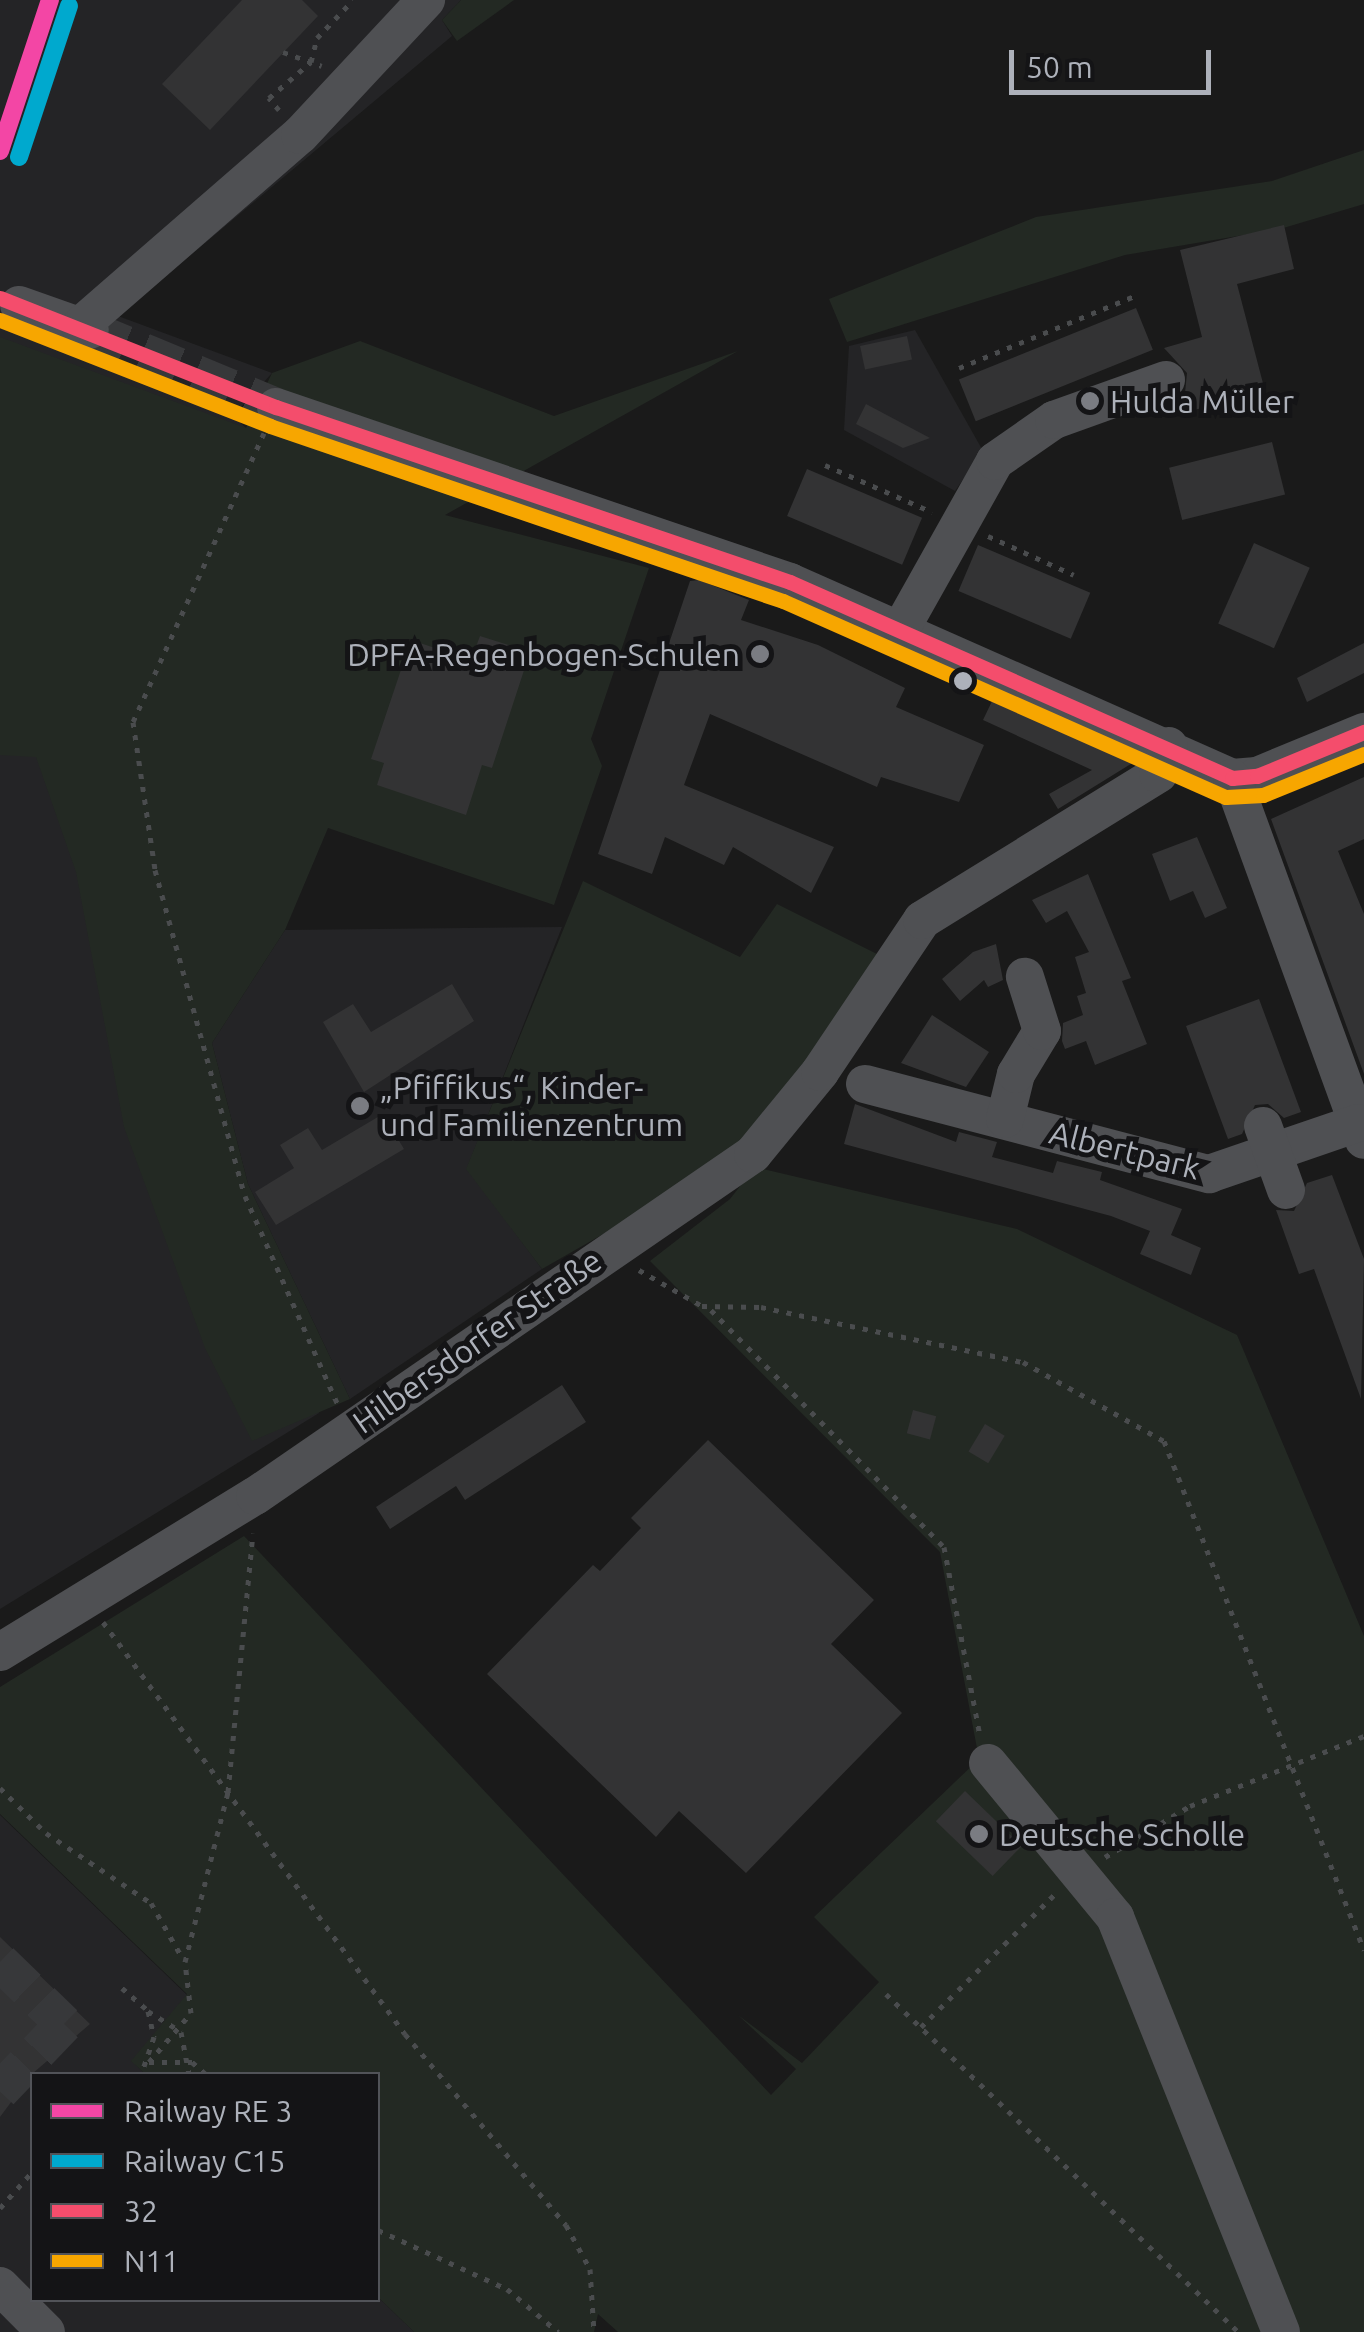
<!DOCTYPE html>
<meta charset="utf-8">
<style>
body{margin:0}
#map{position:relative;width:1364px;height:2332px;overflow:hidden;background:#1a1a1a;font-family:Ubuntu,sans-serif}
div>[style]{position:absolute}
.built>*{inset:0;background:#242426}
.green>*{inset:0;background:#232923}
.building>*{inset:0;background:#333334;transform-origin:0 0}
.minor-tunnel>*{height:38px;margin-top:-19px;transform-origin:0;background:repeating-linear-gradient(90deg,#37383a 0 38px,transparent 0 57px)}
.path>*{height:5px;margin-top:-2.5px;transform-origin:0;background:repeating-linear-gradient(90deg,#4a4c4e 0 5px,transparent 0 13px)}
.minor>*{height:38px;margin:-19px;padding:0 19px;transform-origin:19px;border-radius:19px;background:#4f5053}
.bus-1>*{height:15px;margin:-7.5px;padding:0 7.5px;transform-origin:7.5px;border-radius:7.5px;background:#f44d6c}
.bus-2>*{height:15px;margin:-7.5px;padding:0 7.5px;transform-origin:7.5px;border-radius:7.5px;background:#f7a600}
.rail-1>*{height:18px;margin:-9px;padding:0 9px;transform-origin:9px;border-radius:9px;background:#f346a5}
.rail-2>*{height:18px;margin:-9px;padding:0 9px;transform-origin:9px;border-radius:9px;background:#00a9ce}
.dots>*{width:28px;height:28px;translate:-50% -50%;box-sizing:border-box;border:5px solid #141416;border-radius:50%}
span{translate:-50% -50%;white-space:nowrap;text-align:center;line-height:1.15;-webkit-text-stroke:10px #141416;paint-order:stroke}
.poi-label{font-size:32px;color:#adb1ba}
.left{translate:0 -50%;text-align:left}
.right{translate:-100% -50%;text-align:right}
.street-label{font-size:32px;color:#adb1ba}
.legend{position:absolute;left:30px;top:2072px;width:350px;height:230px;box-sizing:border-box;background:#141416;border:2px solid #515358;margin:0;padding:12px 18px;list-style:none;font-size:30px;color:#adb1ba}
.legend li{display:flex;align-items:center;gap:20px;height:50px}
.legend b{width:50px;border:2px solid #515358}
.scale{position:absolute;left:1009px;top:50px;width:202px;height:45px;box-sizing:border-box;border:5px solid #adb1ba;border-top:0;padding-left:12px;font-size:30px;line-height:35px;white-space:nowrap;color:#adb1ba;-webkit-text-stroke:8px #141416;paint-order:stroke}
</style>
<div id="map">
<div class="built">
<div style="clip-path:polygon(0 0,461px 0,442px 20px,452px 36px,118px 316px,272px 373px,233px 416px,246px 428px,134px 869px,319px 1413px,0 1609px)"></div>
<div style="clip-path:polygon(915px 330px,983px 451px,955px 491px,844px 430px,849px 346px)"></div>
<div style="clip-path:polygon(562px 927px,467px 1168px,542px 1269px,350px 1399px,248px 1184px,212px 1043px,285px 930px)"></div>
<div style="clip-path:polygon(0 1815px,187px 1995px,132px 2061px,145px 2074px,32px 2074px,32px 2300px,378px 2297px,414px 2332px,0 2332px)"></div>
</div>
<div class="green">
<div style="clip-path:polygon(461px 0,514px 0,457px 41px,442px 20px)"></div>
<div style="clip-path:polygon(1364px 150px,1364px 204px,1280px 229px,1125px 255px,847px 342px,829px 299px,1036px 217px,1272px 181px)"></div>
<div style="clip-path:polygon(0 337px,246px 428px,272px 373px,360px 341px,554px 416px,738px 351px,445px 515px,649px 568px,591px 739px,602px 766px,554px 905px,328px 828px,285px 930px,212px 1043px,248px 1184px,350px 1399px,252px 1441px,205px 1348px,124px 1127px,76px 872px,36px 757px,0 755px)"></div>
<div style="clip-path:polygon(583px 881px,740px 957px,777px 904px,895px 963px,719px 1168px,542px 1269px,466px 1169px)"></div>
<div style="clip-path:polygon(755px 1167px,1017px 1229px,1237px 1335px,1364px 1636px,1364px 2332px,618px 2332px,598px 2314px,594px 2332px,414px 2332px,378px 2297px,378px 2074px,145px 2074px,131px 2061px,187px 1994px,0 1814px,0 1687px,244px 1536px,771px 2095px,796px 2069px,738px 2015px,802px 2063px,879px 1982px,814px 1917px,979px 1759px,940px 1552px,650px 1261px,730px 1199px)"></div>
</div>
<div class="building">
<div style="clip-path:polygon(242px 0,302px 0,318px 16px,210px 130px,162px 84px)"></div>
<div style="clip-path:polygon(1284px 225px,1294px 269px,1237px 284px,1265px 391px,1183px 413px,1187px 373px,1164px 348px,1202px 337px,1180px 250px)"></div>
<div style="left:1136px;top:308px;width:45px;height:191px;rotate:68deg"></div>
<div style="left:907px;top:336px;width:24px;height:48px;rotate:78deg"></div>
<div style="clip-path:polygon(866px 404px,930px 438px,903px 448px,856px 424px)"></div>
<div style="left:1272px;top:442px;width:54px;height:106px;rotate:76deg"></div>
<div style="left:807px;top:469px;width:125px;height:51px;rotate:23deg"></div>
<div style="left:1254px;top:543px;width:61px;height:88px;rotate:24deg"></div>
<div style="left:978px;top:545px;width:122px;height:50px;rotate:23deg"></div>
<div style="clip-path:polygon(699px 580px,749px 600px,741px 620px,818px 645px,905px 688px,896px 707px,984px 745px,959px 802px,881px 777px,877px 787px,710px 714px,684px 785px,834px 847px,811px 893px,733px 847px,724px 865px,665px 837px,652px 874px,598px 854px,690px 581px)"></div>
<div style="clip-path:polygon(480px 636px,530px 652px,492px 768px,482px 765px,466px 815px,377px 785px,384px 763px,371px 759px,411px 640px,471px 660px)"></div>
<div style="clip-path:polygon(1364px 643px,1364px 673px,1307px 702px,1297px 678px)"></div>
<div style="clip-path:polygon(994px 697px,1093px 741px,1134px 762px,1058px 809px,1049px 794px,1092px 770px,983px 720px)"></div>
<div style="clip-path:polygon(1364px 777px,1364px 839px,1338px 851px,1364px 914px,1364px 1074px,1271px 819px)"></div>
<div style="clip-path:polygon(1197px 837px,1227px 908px,1205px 918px,1193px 891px,1170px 901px,1152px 854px)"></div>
<div style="clip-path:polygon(1088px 874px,1131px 978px,1122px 981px,1147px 1044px,1095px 1065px,1086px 1041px,1065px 1049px,1062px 1041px,1063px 1023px,1083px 1015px,1077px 996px,1086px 993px,1075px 957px,1089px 952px,1067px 911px,1046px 923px,1032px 900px)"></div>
<div style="clip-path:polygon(996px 944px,1003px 980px,988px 987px,984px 980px,960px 1001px,942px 979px,973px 952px)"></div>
<div style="clip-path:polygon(452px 984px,474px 1021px,364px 1092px,323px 1022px,353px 1004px,371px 1032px)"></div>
<div style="clip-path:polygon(1259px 999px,1301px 1112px,1284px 1118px,1268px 1104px,1255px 1105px,1242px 1134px,1228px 1139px,1186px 1026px)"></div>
<div style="clip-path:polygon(932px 1015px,989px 1052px,966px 1087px,901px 1063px)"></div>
<div style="clip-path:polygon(855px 1104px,956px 1142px,959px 1132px,997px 1142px,992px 1157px,1053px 1173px,1057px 1161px,1102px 1172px,1100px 1180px,1182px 1209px,1171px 1235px,1201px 1248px,1191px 1275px,1140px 1254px,1150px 1231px,1111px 1216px,844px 1144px)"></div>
<div style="clip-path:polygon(383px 1114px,404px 1149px,276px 1225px,255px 1192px,294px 1168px,280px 1145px,308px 1128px,322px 1150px)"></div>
<div style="clip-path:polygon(1332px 1175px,1364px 1259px,1361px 1399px,1314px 1269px,1299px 1274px,1276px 1210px,1294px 1211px,1307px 1183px)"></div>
<div style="clip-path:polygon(562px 1385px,586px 1422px,465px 1500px,456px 1486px,390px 1529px,376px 1507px)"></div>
<div style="left:913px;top:1410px;width:24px;height:24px;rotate:15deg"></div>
<div style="left:985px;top:1424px;width:23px;height:32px;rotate:31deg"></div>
<div style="clip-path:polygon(708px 1440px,874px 1600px,831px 1644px,902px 1713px,746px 1873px,679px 1811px,656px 1837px,487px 1674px,593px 1565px,600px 1571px,641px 1528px,631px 1518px)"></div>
<div style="left:965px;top:1791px;width:79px;height:42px;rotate:44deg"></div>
<div style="clip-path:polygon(0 1937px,90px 2024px,32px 2074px,0 2117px)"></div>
</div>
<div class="minor-tunnel">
<div style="left:90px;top:330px;width:201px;rotate:22.5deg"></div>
<div style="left:0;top:1962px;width:89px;rotate:44.1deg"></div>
<div style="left:64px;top:2024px;width:93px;rotate:133.7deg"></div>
</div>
<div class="path">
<div style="left:283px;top:52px;width:41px;rotate:19.7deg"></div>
<div style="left:279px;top:110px;width:16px;rotate:-130deg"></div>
<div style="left:269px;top:98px;width:55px;rotate:-40.6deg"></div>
<div style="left:311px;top:62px;width:25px;rotate:-76deg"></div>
<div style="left:317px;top:38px;width:52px;rotate:-46.5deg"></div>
<div style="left:959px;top:368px;width:192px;rotate:-22.3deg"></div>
<div style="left:264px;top:433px;width:317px;rotate:114.4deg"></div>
<div style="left:133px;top:722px;width:150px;rotate:81.5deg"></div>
<div style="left:155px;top:870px;width:338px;rotate:74.6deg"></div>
<div style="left:245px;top:1196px;width:229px;rotate:66deg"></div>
<div style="left:825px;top:465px;width:117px;rotate:23.7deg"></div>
<div style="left:988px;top:536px;width:94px;rotate:24.4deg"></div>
<div style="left:639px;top:1270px;width:73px;rotate:29.7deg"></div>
<div style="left:702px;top:1306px;width:59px;rotate:1deg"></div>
<div style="left:761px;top:1307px;width:268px;rotate:11.9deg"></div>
<div style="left:1023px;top:1362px;width:162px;rotate:29.3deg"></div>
<div style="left:1164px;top:1441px;width:547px;rotate:68.55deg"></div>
<div style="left:711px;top:1310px;width:332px;rotate:45.5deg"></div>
<div style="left:944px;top:1547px;width:191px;rotate:79.2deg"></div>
<div style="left:103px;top:1622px;width:511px;rotate:53.76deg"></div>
<div style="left:405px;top:2034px;width:250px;rotate:49.9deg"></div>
<div style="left:566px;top:2225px;width:50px;rotate:61.4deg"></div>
<div style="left:590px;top:2269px;width:63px;rotate:86.4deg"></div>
<div style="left:0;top:1788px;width:64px;rotate:44.4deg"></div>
<div style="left:46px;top:1833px;width:126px;rotate:33.7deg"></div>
<div style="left:151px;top:1903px;width:64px;rotate:60.3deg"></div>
<div style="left:1105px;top:1857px;width:99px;rotate:-31deg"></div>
<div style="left:1190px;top:1806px;width:188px;rotate:-21.9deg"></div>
<div style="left:122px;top:1988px;width:35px;rotate:41deg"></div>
<div style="left:148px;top:2011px;width:27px;rotate:77deg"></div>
<div style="left:154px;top:2037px;width:39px;rotate:109deg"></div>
<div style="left:886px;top:1994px;width:489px;rotate:43.8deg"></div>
<div style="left:148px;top:2011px;width:39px;rotate:32deg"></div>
<div style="left:181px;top:2032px;width:43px;rotate:79.2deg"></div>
<div style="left:921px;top:2027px;width:190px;rotate:-44.8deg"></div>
<div style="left:149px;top:2062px;width:65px;rotate:-49.4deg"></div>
<div style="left:191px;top:2013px;width:51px;rotate:-96.7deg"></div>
<div style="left:185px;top:1962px;width:175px;rotate:-75.8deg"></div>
<div style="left:228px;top:1792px;width:260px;rotate:-84.5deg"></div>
<div style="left:149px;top:2062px;width:43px"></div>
<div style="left:192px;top:2062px;width:18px;rotate:41deg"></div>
<div style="left:0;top:2208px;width:48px;rotate:-48.4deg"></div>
<div style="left:378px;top:2230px;width:142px;rotate:24.6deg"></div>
<div style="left:507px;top:2289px;width:67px;rotate:40.1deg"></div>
</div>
<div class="minor">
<div style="left:19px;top:305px;width:75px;rotate:19.4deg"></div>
<div style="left:80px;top:326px;width:291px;rotate:-41deg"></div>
<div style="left:300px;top:135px;width:185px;rotate:-47deg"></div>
<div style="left:276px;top:407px;width:543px;rotate:18.8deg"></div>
<div style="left:790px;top:582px;width:484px;rotate:23.9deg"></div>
<div style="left:1232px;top:778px;width:25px;rotate:-5deg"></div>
<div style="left:1257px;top:776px;width:116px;rotate:-22.4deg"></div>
<div style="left:902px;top:627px;width:190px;rotate:-60.7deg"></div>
<div style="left:995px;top:461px;width:72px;rotate:-34.8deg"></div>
<div style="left:1054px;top:420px;width:119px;rotate:-19.7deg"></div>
<div style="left:1232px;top:778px;width:385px;rotate:70deg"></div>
<div style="left:865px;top:1084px;width:356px;rotate:14.7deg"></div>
<div style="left:1209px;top:1174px;width:157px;rotate:-18.9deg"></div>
<div style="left:1005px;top:1119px;width:46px;rotate:-76.3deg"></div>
<div style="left:1016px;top:1074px;width:50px;rotate:-58.8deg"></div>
<div style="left:1042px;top:1031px;width:57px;rotate:-107.5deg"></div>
<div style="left:1263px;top:1126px;width:68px;rotate:70.2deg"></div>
<div style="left:0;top:1652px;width:299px;rotate:-31.5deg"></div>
<div style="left:255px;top:1496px;width:604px;rotate:-34.48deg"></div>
<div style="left:753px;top:1154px;width:106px;rotate:-50.7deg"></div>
<div style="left:820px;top:1072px;width:183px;rotate:-56.1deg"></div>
<div style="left:922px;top:920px;width:278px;rotate:-31.7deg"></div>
<div style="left:1158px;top:774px;width:30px;rotate:-69deg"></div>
<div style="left:988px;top:1763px;width:200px;rotate:50.5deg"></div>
<div style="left:1115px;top:1917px;width:447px;rotate:68.2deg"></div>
<div style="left:0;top:2286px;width:65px;rotate:45deg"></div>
</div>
<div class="bus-1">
<div style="left:0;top:298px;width:297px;rotate:21.6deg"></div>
<div style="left:276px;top:407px;width:543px;rotate:18.8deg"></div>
<div style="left:790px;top:582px;width:484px;rotate:23.9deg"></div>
<div style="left:1232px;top:778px;width:25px;rotate:-5deg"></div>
<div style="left:1257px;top:776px;width:116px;rotate:-22.4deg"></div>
</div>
<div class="bus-2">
<div style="left:0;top:320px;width:290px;rotate:21.4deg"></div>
<div style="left:270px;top:426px;width:542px;rotate:18.84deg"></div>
<div style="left:783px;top:601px;width:484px;rotate:23.9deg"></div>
<div style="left:1226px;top:797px;width:37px;rotate:-3deg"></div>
<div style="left:1263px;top:795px;width:109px;rotate:-22.1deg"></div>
</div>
<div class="rail-1">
<div style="left:0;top:151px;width:159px;rotate:-71.7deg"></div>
</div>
<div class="rail-2">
<div style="left:19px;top:157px;width:159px;rotate:-71.7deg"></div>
</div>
<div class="dots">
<div style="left:1090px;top:401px;background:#7a7c82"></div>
<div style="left:760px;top:654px;background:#7a7c82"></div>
<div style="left:963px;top:681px;background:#adb1ba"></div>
<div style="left:360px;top:1106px;background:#7a7c82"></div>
<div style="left:979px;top:1834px;background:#7a7c82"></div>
</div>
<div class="poi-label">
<span class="left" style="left:1110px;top:401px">Hulda Müller</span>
<span class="right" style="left:740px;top:654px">DPFA-Regenbogen-Schulen</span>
<span class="left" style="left:380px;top:1106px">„Pfiffikus“, Kinder-<br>und Familienzentrum</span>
<span class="left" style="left:999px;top:1834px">Deutsche Scholle</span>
</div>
<div class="street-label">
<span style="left:1125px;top:1150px;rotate:14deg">Albertpark</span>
<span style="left:477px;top:1341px;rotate:-35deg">Hilbersdorfer Straße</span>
</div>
<ul class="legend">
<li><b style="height:12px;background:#f346a5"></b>Railway RE 3</li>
<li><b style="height:12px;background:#00a9ce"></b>Railway C15</li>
<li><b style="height:12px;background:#f44d6c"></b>32</li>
<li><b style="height:12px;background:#f7a600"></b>N11</li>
</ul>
<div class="scale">50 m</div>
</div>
